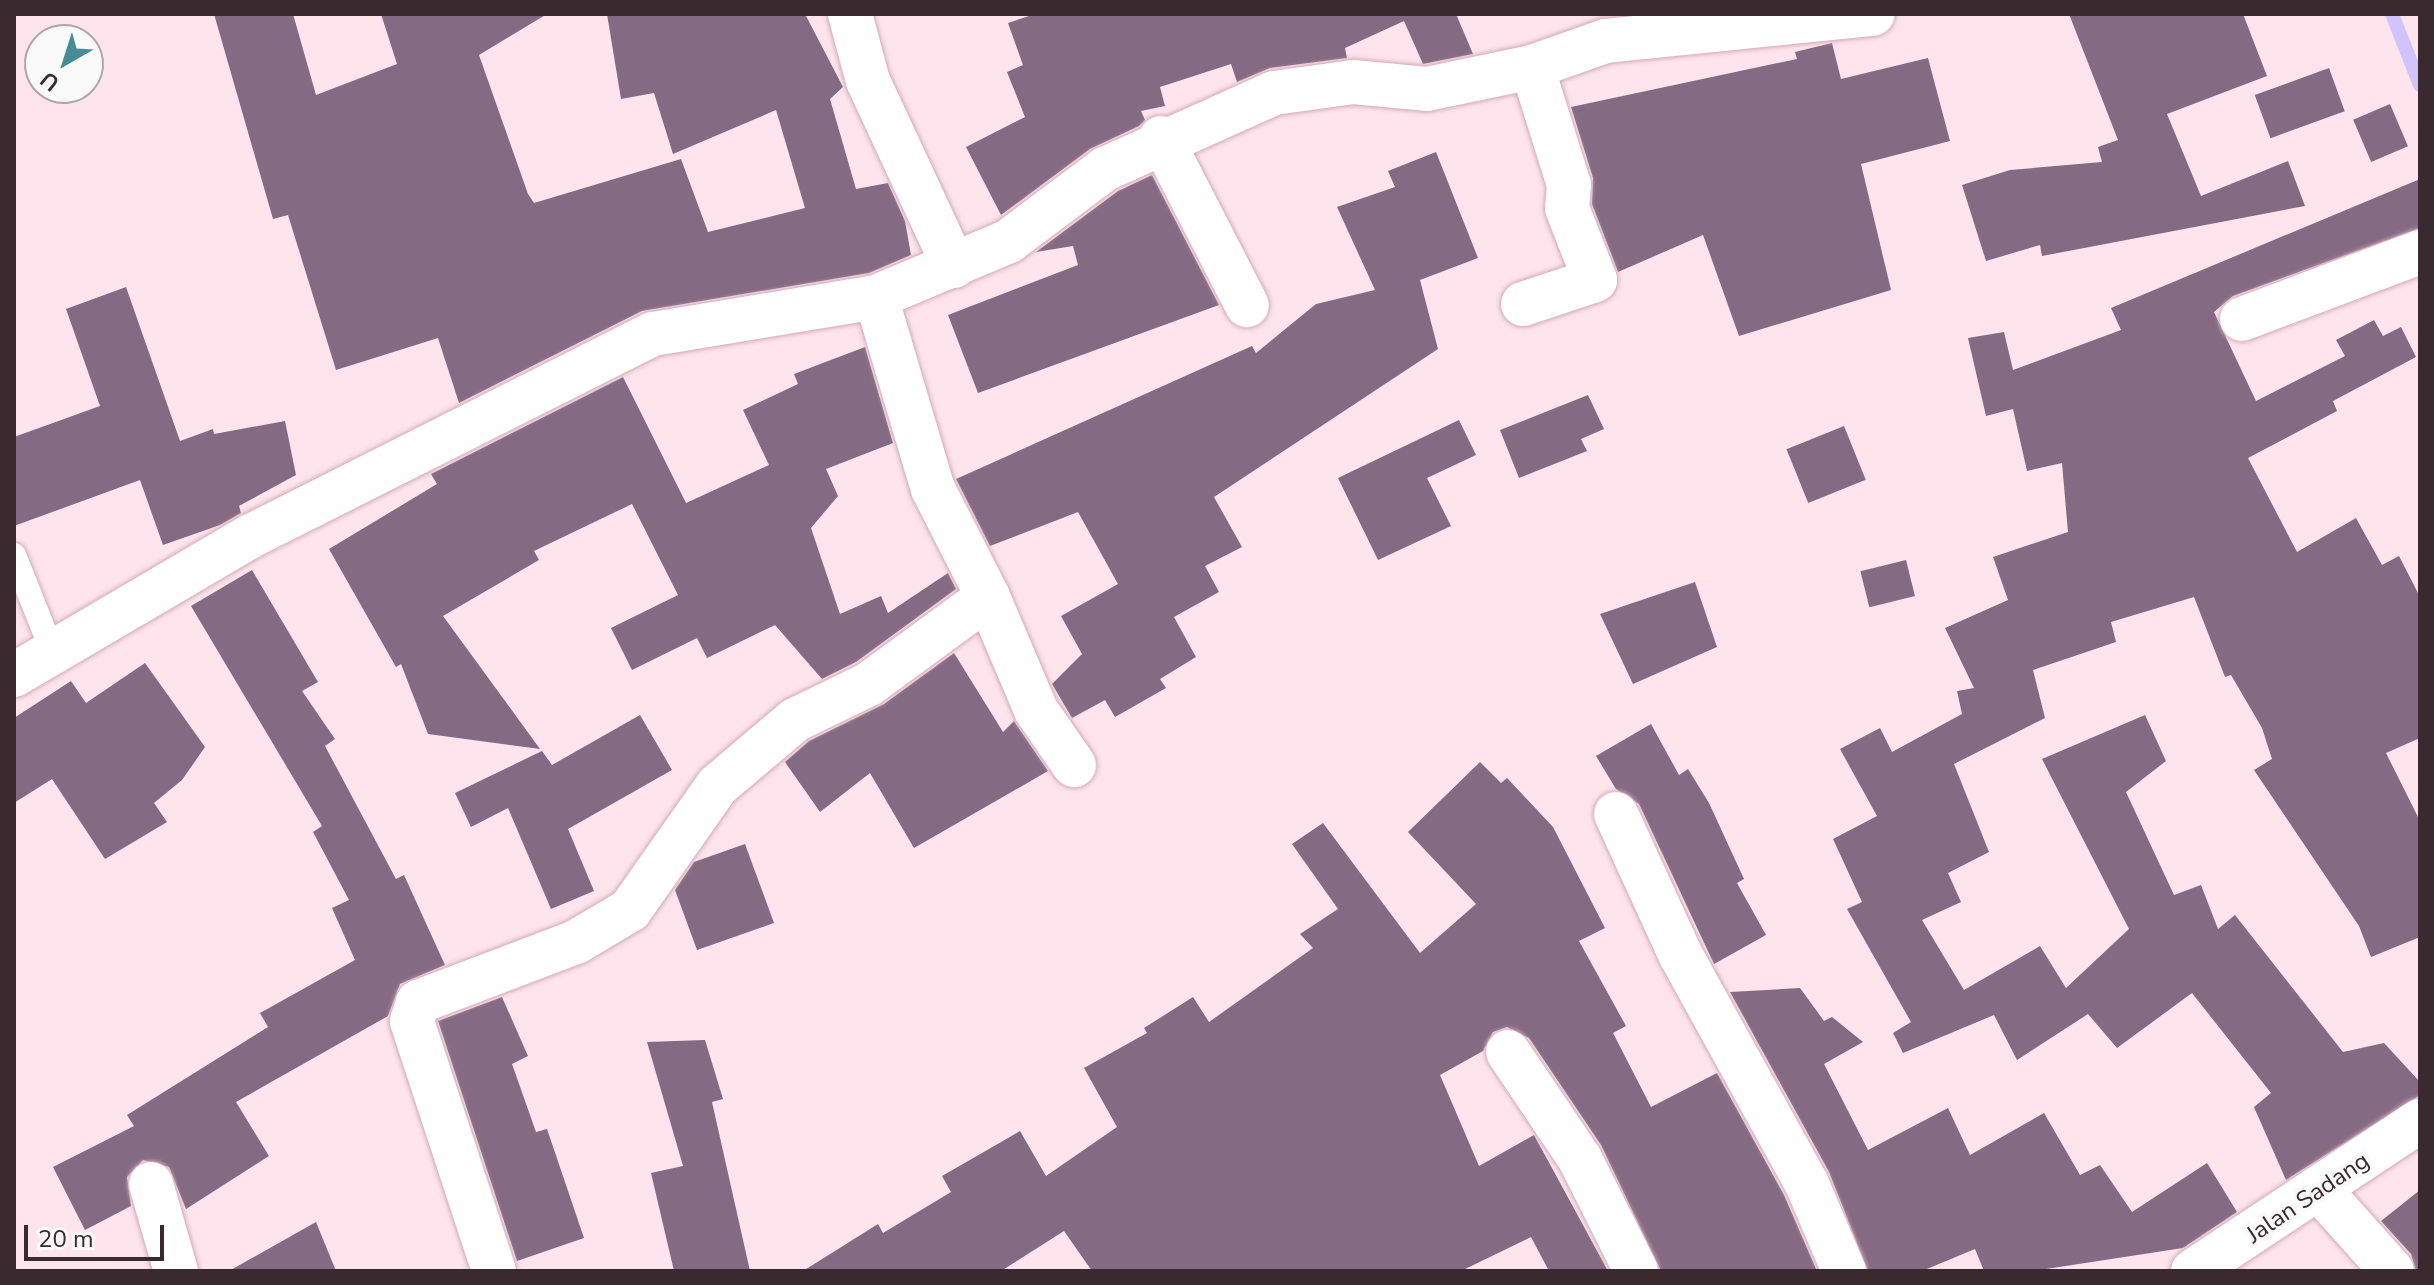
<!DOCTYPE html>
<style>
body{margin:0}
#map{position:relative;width:2434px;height:1285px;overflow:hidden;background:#fee4ec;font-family:"Nunito Sans",sans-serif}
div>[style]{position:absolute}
.stream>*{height:14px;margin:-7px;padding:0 7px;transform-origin:7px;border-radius:7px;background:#d1c3fc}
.building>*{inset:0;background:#846a83;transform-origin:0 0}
.roads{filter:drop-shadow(0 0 2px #d2aab7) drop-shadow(0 0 2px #d2aab7)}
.lane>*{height:24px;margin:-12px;padding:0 12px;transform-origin:12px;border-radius:12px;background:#fff}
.street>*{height:44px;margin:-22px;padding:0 22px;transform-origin:22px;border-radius:22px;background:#fff}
span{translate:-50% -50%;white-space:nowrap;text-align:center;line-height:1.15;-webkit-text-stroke:8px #f9f9f9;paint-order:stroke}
.street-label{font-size:24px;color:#3a2a2f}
.frame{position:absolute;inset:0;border:16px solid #3a2a2f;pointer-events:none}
.north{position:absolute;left:24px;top:24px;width:80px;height:80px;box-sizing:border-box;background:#f9f9f9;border:2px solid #ada6a8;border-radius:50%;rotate:219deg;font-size:22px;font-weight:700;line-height:32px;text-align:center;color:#3a2a2f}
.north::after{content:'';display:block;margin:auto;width:28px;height:36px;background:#458c94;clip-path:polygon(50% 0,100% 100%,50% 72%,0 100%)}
.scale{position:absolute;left:24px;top:1225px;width:140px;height:36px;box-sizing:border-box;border:4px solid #3a2a2f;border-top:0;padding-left:10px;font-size:24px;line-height:28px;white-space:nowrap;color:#3a2a2f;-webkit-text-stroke:6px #f9f9f9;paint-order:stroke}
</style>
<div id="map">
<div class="stream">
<div style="left:2392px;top:14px;width:76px;rotate:68.5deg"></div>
</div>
<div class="building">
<div style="clip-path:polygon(214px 14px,293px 14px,316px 95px,397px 64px,381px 14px,547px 14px,479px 55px,528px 194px,534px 203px,681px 159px,708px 232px,805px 208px,776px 110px,673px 154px,654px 93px,621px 99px,607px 14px,805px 14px,843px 87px,830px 99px,856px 189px,888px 183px,905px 221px,911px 255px,869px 273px,642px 311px,459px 403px,438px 338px,336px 370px,288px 215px,273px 219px)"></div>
<div style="clip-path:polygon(1035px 14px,1456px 14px,1473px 54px,1423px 64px,1404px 21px,1345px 48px,1347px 58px,1270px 68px,1237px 82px,1231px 64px,1160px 87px,1165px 106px,1141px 111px,1145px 120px,1139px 126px,1090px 149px,1001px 215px,966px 147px,1025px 117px,1007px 72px,1023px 65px,1008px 23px)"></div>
<div style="clip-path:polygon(2069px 14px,2243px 14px,2267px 76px,2167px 114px,2201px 196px,2288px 161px,2305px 206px,2042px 256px,2040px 245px,1986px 261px,1962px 185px,2010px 170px,2102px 162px,2098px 147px,2118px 140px)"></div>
<div style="clip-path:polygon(1832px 43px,1841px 79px,1928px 58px,1950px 141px,1861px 164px,1891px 290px,1739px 336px,1703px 235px,1618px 272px,1592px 204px,1593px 178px,1571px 107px,1797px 59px,1795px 52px)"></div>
<div style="left:2329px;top:68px;width:46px;height:79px;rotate:70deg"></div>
<div style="left:2390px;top:104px;width:46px;height:40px;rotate:67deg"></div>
<div style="clip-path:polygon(1436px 152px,1478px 258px,1420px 280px,1438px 349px,1214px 497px,1242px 547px,1205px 566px,1219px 592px,1174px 617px,1196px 657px,1160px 679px,1166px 688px,1115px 717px,1105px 700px,1072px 718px,1052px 684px,1082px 654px,1061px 616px,1118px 584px,1078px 512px,990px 546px,956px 479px,1252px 346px,1256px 353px,1316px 304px,1375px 290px,1337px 207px,1395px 187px,1388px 171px)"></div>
<div style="clip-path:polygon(1152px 175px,1219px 305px,978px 393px,948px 315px,1078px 265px,1073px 246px,1036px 252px,1118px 191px)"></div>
<div style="clip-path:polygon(2420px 179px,2420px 228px,2233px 296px,2214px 312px,2256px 401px,2345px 356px,2336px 340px,2374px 320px,2383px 336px,2401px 327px,2416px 357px,2333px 401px,2337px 411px,2248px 458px,2297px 552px,2356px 518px,2382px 565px,2399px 556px,2420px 597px,2420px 738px,2386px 753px,2420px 821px,2420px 937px,2371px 957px,2359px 926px,2254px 770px,2272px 759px,2262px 728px,2231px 675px,2225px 677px,2194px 597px,2111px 622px,2116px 642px,2033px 670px,2045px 718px,1954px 764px,1989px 852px,1948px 873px,1961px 902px,1922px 920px,1964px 990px,2040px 946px,2066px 988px,2129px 929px,2042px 759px,2145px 715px,2166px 761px,2126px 792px,2174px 895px,2201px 885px,2218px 929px,2235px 915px,2343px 1052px,2384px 1043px,2420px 1082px,2420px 1095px,2286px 1180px,2254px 1107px,2271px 1093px,2192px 993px,2117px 1048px,2088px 1014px,2017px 1060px,1994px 1015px,1903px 1053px,1893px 1033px,1911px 1022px,1847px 909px,1862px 902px,1833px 839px,1877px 816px,1840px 749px,1880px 728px,1892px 752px,1962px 714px,1957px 691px,1974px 688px,1945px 628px,2008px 600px,1993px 557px,2068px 532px,2062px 463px,2027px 471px,2013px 409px,1986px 416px,1968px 338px,2004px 332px,2013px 370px,2121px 330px,2111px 308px)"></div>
<div style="clip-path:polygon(126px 287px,180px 441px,213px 429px,214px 434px,285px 421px,296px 475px,239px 506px,241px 513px,220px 525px,163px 545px,140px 480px,14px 526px,14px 437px,100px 406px,66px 309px)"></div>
<div style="clip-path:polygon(865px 347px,893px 443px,826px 469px,838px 496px,811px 528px,840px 614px,881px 596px,888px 613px,948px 573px,956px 589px,856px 662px,822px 679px,775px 625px,707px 658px,697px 638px,632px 670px,611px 628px,678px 595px,632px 504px,534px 551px,539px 560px,443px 616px,540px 749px,428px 734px,401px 664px,396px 667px,329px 549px,437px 484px,431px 474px,623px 377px,686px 503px,769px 465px,743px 410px,798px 384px,794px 374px)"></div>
<div style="clip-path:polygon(1588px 395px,1604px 429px,1581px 439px,1587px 451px,1519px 478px,1500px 430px)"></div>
<div style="clip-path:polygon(1459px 420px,1476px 455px,1427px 478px,1451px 526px,1378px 560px,1338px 478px)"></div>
<div style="left:1844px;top:426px;width:58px;height:62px;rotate:68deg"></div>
<div style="left:1906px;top:560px;width:37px;height:47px;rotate:76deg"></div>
<div style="clip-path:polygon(252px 570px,318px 682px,302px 691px,335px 739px,325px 746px,396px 879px,404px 875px,445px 965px,400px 984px,388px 1016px,236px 1102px,269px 1156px,186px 1209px,169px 1167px,143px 1160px,127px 1177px,131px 1206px,85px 1230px,53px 1167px,134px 1126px,127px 1115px,268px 1027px,260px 1013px,355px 960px,332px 908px,349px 900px,313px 832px,322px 826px,191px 606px)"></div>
<div style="clip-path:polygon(1695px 582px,1717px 647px,1633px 684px,1600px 614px)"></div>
<div style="clip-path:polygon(954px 653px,1003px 732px,1014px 721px,1048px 771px,914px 848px,870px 773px,820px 812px,785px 762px,809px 741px,884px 704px)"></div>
<div style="clip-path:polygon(145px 663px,205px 747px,182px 780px,154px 803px,167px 822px,105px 859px,52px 779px,14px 803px,14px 718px,71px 681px,86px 703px)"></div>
<div style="clip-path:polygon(640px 715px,672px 770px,568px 829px,594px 891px,551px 909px,508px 808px,471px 827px,455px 793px,542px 751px,552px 765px)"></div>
<div style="clip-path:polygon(1651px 724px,1679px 775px,1688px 769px,1709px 803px,1744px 879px,1737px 883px,1766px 935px,1714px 964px,1639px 804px,1616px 789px,1596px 756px)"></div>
<div style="clip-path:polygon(1480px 762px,1501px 783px,1507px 778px,1553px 827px,1605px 928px,1579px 941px,1626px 1026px,1613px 1033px,1651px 1107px,1717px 1073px,1784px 1195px,1817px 1271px,1661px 1271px,1601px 1145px,1529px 1038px,1507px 1027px,1493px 1032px,1483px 1051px,1440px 1075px,1479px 1166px,1534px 1135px,1608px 1271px,1549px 1271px,1531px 1237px,1461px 1271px,1092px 1271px,1064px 1231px,1001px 1271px,803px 1271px,878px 1224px,883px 1233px,951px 1192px,942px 1176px,1020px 1131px,1046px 1176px,1117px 1127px,1084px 1068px,1147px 1033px,1144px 1028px,1193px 997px,1209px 1022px,1313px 948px,1300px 934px,1338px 909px,1292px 844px,1323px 823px,1420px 953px,1476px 904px,1408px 832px)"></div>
<div style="clip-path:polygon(745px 844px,774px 923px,697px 950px,675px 890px,694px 862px)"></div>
<div style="clip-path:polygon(1800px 988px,1824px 1021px,1832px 1017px,1863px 1042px,1824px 1064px,1868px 1150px,1948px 1108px,1970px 1155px,2044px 1113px,2080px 1175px,2100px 1165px,2132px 1212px,2207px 1163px,2237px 1212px,2183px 1248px,2033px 1271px,1984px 1271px,1975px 1249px,1922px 1271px,1868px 1271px,1829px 1172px,1730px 992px)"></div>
<div style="clip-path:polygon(502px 997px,528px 1056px,512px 1064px,536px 1132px,547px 1129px,584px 1238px,517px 1261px,438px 1021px)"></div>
<div style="clip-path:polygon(705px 1040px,723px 1099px,712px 1102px,750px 1271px,674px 1271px,651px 1173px,683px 1166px,647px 1042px)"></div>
<div style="clip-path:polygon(2420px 1190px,2420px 1271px,2416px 1271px,2411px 1254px,2381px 1221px)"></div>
<div style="clip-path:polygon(316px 1222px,336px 1271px,229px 1271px)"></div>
</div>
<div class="roads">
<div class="lane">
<div style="left:14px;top:555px;width:105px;rotate:68.3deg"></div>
</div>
<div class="street">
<div style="left:850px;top:14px;width:69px;rotate:75deg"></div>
<div style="left:868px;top:81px;width:204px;rotate:65.1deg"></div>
<div style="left:1161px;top:138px;width:188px;rotate:62.8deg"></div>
<div style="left:876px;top:297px;width:200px;rotate:73.5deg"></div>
<div style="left:933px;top:489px;width:121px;rotate:63deg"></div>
<div style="left:988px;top:597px;width:123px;rotate:67deg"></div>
<div style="left:1036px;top:710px;width:67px;rotate:55.4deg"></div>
<div style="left:1523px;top:304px;width:76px;rotate:-18.4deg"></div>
<div style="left:1595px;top:280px;width:77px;rotate:-111.3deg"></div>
<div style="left:1567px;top:208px;width:23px;rotate:-85deg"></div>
<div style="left:1569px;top:185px;width:124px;rotate:-107.4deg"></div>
<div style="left:2242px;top:319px;width:190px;rotate:-20.6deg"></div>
<div style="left:14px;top:675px;width:275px;rotate:-30.4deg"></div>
<div style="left:251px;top:536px;width:450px;rotate:-26.7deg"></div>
<div style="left:653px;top:334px;width:226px;rotate:-9.4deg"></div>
<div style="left:876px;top:297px;width:144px;rotate:-22.8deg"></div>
<div style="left:1009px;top:241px;width:120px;rotate:-36.9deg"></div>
<div style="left:1105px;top:169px;width:185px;rotate:-24.2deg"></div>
<div style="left:1274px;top:93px;width:80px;rotate:-7.9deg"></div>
<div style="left:1353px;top:82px;width:74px;rotate:5.4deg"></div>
<div style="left:1427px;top:89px;width:107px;rotate:-11.8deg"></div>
<div style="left:1532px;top:67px;width:78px;rotate:-19.4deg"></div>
<div style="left:1606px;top:41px;width:268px;rotate:-5.8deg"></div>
<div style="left:1616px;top:814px;width:154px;rotate:65.4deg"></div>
<div style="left:1680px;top:954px;width:263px;rotate:61.1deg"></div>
<div style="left:1807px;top:1184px;width:95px;rotate:67deg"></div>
<div style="left:1508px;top:1052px;width:129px;rotate:56.1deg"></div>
<div style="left:1580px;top:1159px;width:125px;rotate:63.4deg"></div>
<div style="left:151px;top:1184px;width:91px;rotate:74deg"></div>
<div style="left:2318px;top:1188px;width:111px;rotate:48.3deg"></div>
<div style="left:494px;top:1271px;width:263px;rotate:-108.2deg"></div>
<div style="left:412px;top:1021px;width:20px;rotate:-72deg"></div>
<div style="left:418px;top:1002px;width:169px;rotate:-20.8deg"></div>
<div style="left:576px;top:942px;width:63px;rotate:-30.7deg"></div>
<div style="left:630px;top:910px;width:151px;rotate:-54.9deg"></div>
<div style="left:717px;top:786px;width:102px;rotate:-40.2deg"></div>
<div style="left:795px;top:720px;width:82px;rotate:-25.9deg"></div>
<div style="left:869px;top:684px;width:147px;rotate:-36.2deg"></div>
<div style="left:2193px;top:1271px;width:272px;rotate:-33.5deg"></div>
</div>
</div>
<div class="street-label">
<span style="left:2308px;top:1198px;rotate:-34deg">Jalan Sadang</span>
</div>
<div class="frame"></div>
<div class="north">U</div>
<div class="scale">20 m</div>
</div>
